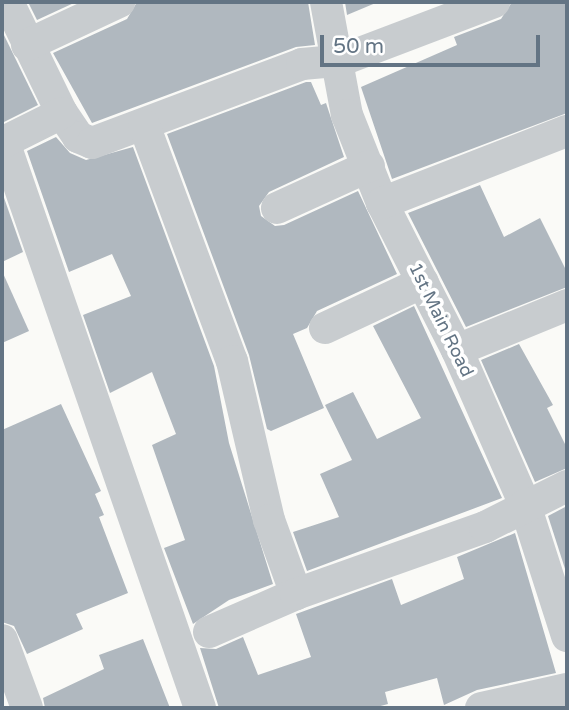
<!DOCTYPE html>
<style>
body{margin:0}
#map{position:relative;width:569px;height:710px;overflow:hidden;background:#fafaf7;font-family:"Varela Round",sans-serif}
div>[style]{position:absolute}
.building>*{inset:0;background:#b0b8bf}
.minor>*{height:32px;margin:-16px;padding:0 16px;transform-origin:16px;border-radius:16px;background:#c8cccf}
span{translate:-50% -50%;white-space:nowrap;text-align:center;line-height:1.15;-webkit-text-stroke:7px #fff;paint-order:stroke}
.street-label{font-size:18px;color:#637484}
.frame{position:absolute;inset:0;border:4px solid #637484;pointer-events:none}
.scale{position:absolute;left:320px;top:35px;width:220px;height:32px;box-sizing:border-box;border:4px solid #637484;border-top:0;padding-left:9px;font-size:21px;line-height:24px;white-space:nowrap;color:#637484;-webkit-text-stroke:5px #fff;paint-order:stroke}
</style>
<div id="map">
<div class="building">
<div style="clip-path:polygon(28px 2px,76px 2px,37px 20px)"></div>
<div style="clip-path:polygon(137px 2px,308px 2px,315px 45px,296px 47px,92px 123px,53px 53px,127px 19px)"></div>
<div style="clip-path:polygon(345px 2px,378px 2px,347px 15px)"></div>
<div style="clip-path:polygon(512px 2px,567px 2px,567px 113px,392px 179px,361px 87px,457px 45px,454px 37px,501px 19px)"></div>
<div style="clip-path:polygon(2px 31px,38px 105px,2px 123px)"></div>
<div style="clip-path:polygon(306px 82px,311px 82px,321px 105px,326px 103px,344px 157px,269px 192px,259px 206px,261px 216px,275px 226px,284px 225px,358px 191px,397px 274px,317px 311px,307px 328px,293px 334px,324px 408px,271px 431px,267px 429px,249px 355px,167px 134px)"></div>
<div style="clip-path:polygon(56px 137px,70px 153px,86px 160px,133px 147px,214px 366px,229px 443px,273px 584px,229px 600px,193px 624px,164px 548px,185px 540px,152px 445px,176px 434px,152px 372px,110px 393px,83px 315px,131px 296px,112px 254px,69px 272px,27px 151px)"></div>
<div style="clip-path:polygon(480px 185px,504px 237px,540px 218px,567px 272px,567px 287px,466px 327px,408px 213px)"></div>
<div style="clip-path:polygon(2px 192px,23px 252px,2px 262px)"></div>
<div style="clip-path:polygon(2px 271px,29px 331px,2px 343px)"></div>
<div style="clip-path:polygon(414px 306px,502px 498px,307px 571px,293px 532px,339px 517px,320px 474px,352px 460px,325px 405px,353px 392px,377px 439px,421px 418px,373px 326px)"></div>
<div style="clip-path:polygon(519px 344px,553px 405px,547px 408px,567px 448px,567px 468px,535px 482px,481px 360px)"></div>
<div style="clip-path:polygon(61px 404px,101px 491px,95px 494px,104px 515px,99px 517px,128px 593px,76px 614px,83px 629px,27px 654px,14px 626px,2px 622px,2px 430px)"></div>
<div style="clip-path:polygon(567px 506px,567px 575px,548px 516px)"></div>
<div style="clip-path:polygon(515px 533px,556px 673px,477px 690px,444px 705px,437px 678px,385px 692px,388px 704px,373px 708px,219px 708px,200px 648px,216px 649px,243px 637px,258px 675px,311px 657px,296px 614px,392px 579px,401px 605px,464px 579px,457px 557px)"></div>
<div style="clip-path:polygon(143px 639px,170px 708px,45px 708px,43px 698px,104px 669px,99px 655px)"></div>
</div>
<div class="minor">
<div style="left:8px;top:2px;width:123px;rotate:64.1deg"></div>
<div style="left:62px;top:113px;width:29px;rotate:56deg"></div>
<div style="left:78px;top:137px;width:15px;rotate:23deg"></div>
<div style="left:92px;top:143px;width:224px;rotate:-20.6deg"></div>
<div style="left:302px;top:64px;width:37px;rotate:-5deg"></div>
<div style="left:339px;top:61px;width:166px;rotate:-20.8deg"></div>
<div style="left:326px;top:2px;width:115px;rotate:79.5deg"></div>
<div style="left:347px;top:115px;width:95px;rotate:68.3deg"></div>
<div style="left:382px;top:203px;width:165px;rotate:63deg"></div>
<div style="left:457px;top:350px;width:169px;rotate:66.3deg"></div>
<div style="left:525px;top:505px;width:138px;rotate:72.2deg"></div>
<div style="left:27px;top:45px;width:102px;rotate:-25.1deg"></div>
<div style="left:144px;top:125px;width:252px;rotate:69.6deg"></div>
<div style="left:232px;top:361px;width:163px;rotate:76.9deg"></div>
<div style="left:269px;top:520px;width:79px;rotate:70deg"></div>
<div style="left:4px;top:142px;width:599px;rotate:70.9deg"></div>
<div style="left:2px;top:143px;width:67px;rotate:-26.6deg"></div>
<div style="left:382px;top:203px;width:199px;rotate:-21.3deg"></div>
<div style="left:277px;top:208px;width:101px;rotate:-24.5deg"></div>
<div style="left:325px;top:328px;width:108px;rotate:-25.1deg"></div>
<div style="left:457px;top:350px;width:119px;rotate:-22.2deg"></div>
<div style="left:209px;top:632px;width:95px;rotate:-23.6deg"></div>
<div style="left:296px;top:594px;width:201px;rotate:-19.5deg"></div>
<div style="left:485px;top:527px;width:92px;rotate:-26.6deg"></div>
<div style="left:2px;top:640px;width:72px;rotate:69.8deg"></div>
<div style="left:481px;top:708px;width:88px;rotate:-12.5deg"></div>
</div>
<div class="street-label">
<span style="left:441px;top:320px;rotate:64deg">1st Main Road</span>
</div>
<div class="frame"></div>
<div class="scale">50 m</div>
</div>
